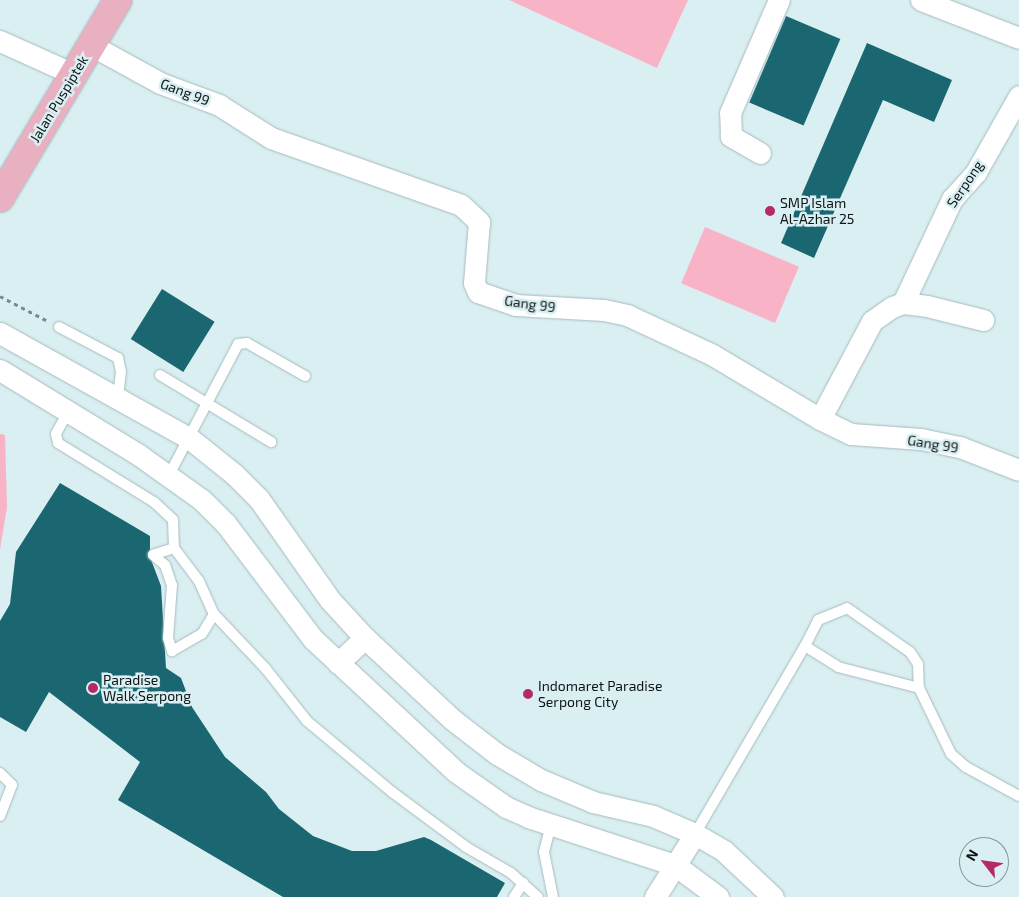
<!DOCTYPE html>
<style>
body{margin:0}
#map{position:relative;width:1019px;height:897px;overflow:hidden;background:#d9eff2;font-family:"Exo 2",sans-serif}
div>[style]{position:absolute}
.green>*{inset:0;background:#f8b3c7;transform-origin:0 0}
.building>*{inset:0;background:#1b6771;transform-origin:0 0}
.path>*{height:3px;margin-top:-1.5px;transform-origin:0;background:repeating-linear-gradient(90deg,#7b8a8c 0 4px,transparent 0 8px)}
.roads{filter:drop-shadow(0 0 1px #a6babe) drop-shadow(0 0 1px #a6babe)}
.service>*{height:10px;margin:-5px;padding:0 5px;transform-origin:5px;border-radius:5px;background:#fff}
.minor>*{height:21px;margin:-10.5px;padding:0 10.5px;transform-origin:10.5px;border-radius:10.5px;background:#fff}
.primary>*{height:28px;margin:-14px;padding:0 14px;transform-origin:14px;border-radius:14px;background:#e9b0c2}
.dots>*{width:14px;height:14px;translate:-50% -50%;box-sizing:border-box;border:2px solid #d9eff2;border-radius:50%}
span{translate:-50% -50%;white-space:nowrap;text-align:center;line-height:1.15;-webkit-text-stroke:5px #d9eff2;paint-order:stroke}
.street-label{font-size:14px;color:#0e1517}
.poi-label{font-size:14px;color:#0e1517}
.left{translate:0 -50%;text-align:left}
.north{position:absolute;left:959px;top:837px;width:50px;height:50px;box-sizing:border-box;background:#d9eff2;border:1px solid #88989a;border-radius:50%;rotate:300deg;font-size:14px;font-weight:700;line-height:20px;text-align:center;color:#0e1517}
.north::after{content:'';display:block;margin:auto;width:18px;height:22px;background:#b52964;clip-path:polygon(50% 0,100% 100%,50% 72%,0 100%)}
</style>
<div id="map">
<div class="green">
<div style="clip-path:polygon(509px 0,688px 0,657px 68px)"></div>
<div style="left:705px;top:227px;width:102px;height:61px;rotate:23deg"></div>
<div style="clip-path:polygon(0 434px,5px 435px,7px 507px,0 550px)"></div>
</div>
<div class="building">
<div style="left:786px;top:16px;width:59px;height:94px;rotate:23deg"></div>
<div style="clip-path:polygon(867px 43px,952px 80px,934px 122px,883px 100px,814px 258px,781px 243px)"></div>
<div style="left:162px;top:289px;width:62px;height:59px;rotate:32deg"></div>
<div style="clip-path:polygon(60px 483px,150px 536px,150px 557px,161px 586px,166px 668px,181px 678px,192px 707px,225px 757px,266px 792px,279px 809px,313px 836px,352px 851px,376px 851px,424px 837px,431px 840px,505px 883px,497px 897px,283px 897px,118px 800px,140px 762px,49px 692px,26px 732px,0 717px,0 621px,10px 604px,16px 552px)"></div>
</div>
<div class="path">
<div style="left:0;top:296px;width:52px;rotate:27.6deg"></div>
</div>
<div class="roads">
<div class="service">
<div style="left:59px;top:327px;width:67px;rotate:27.7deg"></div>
<div style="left:118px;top:358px;width:14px;rotate:78deg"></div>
<div style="left:121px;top:372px;width:26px;rotate:97deg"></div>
<div style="left:160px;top:375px;width:130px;rotate:31.1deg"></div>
<div style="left:68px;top:412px;width:25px;rotate:119deg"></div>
<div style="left:56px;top:434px;width:9px;rotate:77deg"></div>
<div style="left:58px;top:443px;width:113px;rotate:31.6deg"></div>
<div style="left:154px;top:502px;width:26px;rotate:43deg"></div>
<div style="left:173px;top:520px;width:28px;rotate:88deg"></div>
<div style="left:174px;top:548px;width:41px;rotate:52.9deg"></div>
<div style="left:199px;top:581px;width:36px;rotate:66deg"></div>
<div style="left:214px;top:614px;width:76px;rotate:46.6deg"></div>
<div style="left:266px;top:669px;width:66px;rotate:51.7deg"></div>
<div style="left:307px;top:721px;width:111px;rotate:39.9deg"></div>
<div style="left:392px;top:792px;width:92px;rotate:36.6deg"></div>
<div style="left:466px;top:847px;width:52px;rotate:30deg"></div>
<div style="left:511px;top:873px;width:36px;rotate:42deg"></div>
<div style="left:169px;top:475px;width:148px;rotate:-62.2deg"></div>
<div style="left:238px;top:344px;width:9px;rotate:-6deg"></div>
<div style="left:247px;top:343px;width:67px;rotate:29.6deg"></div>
<div style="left:174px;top:548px;width:22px;rotate:162deg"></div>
<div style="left:153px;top:555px;width:16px;rotate:40deg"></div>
<div style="left:165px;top:565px;width:21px;rotate:71deg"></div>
<div style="left:172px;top:585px;width:53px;rotate:94.3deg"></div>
<div style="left:168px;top:638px;width:14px;rotate:73deg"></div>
<div style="left:172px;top:651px;width:34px;rotate:-30deg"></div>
<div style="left:202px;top:634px;width:23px;rotate:-59deg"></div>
<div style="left:805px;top:646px;width:29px;rotate:-63deg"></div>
<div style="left:818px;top:620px;width:31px;rotate:-22deg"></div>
<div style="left:847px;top:608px;width:77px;rotate:34.9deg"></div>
<div style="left:910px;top:652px;width:14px;rotate:56deg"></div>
<div style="left:918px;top:664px;width:24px;rotate:88deg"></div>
<div style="left:0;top:773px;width:17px;rotate:45deg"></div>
<div style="left:12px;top:785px;width:33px;rotate:111deg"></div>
<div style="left:551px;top:824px;width:29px;rotate:104deg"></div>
<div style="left:544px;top:852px;width:46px;rotate:78.7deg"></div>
<div style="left:695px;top:834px;width:218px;rotate:-59.7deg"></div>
<div style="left:805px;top:646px;width:39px;rotate:32deg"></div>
<div style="left:838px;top:667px;width:84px;rotate:14.5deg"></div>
<div style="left:919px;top:688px;width:73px;rotate:64.1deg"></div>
<div style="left:951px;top:754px;width:20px;rotate:41deg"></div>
<div style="left:966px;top:767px;width:60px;rotate:28.7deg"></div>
<div style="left:514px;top:897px;width:17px;rotate:-57deg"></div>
</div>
<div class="minor">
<div style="left:921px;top:0;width:105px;rotate:21.2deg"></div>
<div style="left:0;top:41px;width:80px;rotate:24.3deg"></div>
<div style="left:91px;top:45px;width:79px;rotate:28.8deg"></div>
<div style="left:160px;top:83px;width:63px;rotate:20.4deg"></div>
<div style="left:219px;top:105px;width:62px;rotate:32.4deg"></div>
<div style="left:271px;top:138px;width:201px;rotate:19.4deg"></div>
<div style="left:461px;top:205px;width:25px;rotate:43deg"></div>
<div style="left:479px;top:222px;width:61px;rotate:94.7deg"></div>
<div style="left:474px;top:283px;width:10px;rotate:66deg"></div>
<div style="left:478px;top:292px;width:40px;rotate:18.9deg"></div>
<div style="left:516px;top:305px;width:88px;rotate:3.3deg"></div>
<div style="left:604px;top:310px;width:24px;rotate:12deg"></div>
<div style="left:627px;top:315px;width:93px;rotate:24.9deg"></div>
<div style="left:711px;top:354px;width:127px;rotate:30.8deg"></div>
<div style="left:820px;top:419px;width:34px;rotate:26deg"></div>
<div style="left:851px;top:434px;width:70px;rotate:4.1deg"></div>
<div style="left:921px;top:439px;width:40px;rotate:12deg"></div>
<div style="left:960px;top:447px;width:63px;rotate:21.3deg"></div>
<div style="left:760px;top:153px;width:34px;rotate:-150deg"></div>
<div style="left:731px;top:136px;width:23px;rotate:-92deg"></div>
<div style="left:730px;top:113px;width:123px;rotate:-66.6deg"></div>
<div style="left:903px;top:303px;width:115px;rotate:-64.8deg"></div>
<div style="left:952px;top:199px;width:36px;rotate:-48deg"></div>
<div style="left:976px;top:172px;width:87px;rotate:-60.5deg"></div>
<div style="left:0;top:333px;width:216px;rotate:29.1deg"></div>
<div style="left:189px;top:438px;width:58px;rotate:38.7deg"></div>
<div style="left:234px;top:474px;width:35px;rotate:45deg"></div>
<div style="left:259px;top:499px;width:123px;rotate:54.9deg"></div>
<div style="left:330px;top:600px;width:52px;rotate:47.4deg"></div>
<div style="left:365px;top:638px;width:120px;rotate:43deg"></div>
<div style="left:453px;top:720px;width:56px;rotate:37.7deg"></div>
<div style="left:497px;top:754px;width:51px;rotate:30.6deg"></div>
<div style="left:541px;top:780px;width:56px;rotate:22.9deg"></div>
<div style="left:593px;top:802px;width:62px;rotate:13.1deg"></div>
<div style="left:653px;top:816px;width:46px;rotate:23.2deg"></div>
<div style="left:695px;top:834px;width:34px;rotate:30deg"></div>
<div style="left:724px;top:851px;width:67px;rotate:43.2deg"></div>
<div style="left:0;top:370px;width:163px;rotate:31.4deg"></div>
<div style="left:139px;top:455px;width:77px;rotate:35.5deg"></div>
<div style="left:202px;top:500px;width:34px;rotate:45deg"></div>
<div style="left:226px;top:524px;width:144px;rotate:52.9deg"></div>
<div style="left:313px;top:639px;width:195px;rotate:42.9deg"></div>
<div style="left:456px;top:772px;width:61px;rotate:35deg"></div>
<div style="left:506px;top:807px;width:24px;rotate:24deg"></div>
<div style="left:528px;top:817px;width:155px;rotate:18.1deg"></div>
<div style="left:675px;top:865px;width:54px;rotate:36.7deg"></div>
<div style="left:820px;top:419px;width:111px;rotate:-62deg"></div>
<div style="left:872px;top:321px;width:24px;rotate:-35deg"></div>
<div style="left:892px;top:307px;width:12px;rotate:-20deg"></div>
<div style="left:903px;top:303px;width:24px;rotate:7deg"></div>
<div style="left:927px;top:306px;width:58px;rotate:14deg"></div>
<div style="left:338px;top:663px;width:37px;rotate:-43deg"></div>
<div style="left:655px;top:897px;width:75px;rotate:-57.6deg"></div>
</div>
<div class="primary">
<div style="left:0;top:198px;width:230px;rotate:-59.2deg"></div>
</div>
</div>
<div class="dots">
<div style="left:770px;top:211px;background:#b52964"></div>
<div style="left:93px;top:688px;background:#b52964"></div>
<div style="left:528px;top:694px;background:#b52964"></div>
</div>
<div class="street-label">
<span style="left:185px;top:92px;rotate:21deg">Gang 99</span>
<span style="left:59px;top:99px;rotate:-59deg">Jalan Puspiptek</span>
<span style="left:965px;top:184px;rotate:-56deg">Serpong</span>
<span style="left:530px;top:304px;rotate:8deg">Gang 99</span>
<span style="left:933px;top:444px;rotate:9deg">Gang 99</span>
</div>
<div class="poi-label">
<span class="left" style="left:780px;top:211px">SMP Islam<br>Al-Azhar 25</span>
<span class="left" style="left:103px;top:688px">Paradise<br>Walk Serpong</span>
<span class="left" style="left:538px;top:694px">Indomaret Paradise<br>Serpong City</span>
</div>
<div class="north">N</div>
</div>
